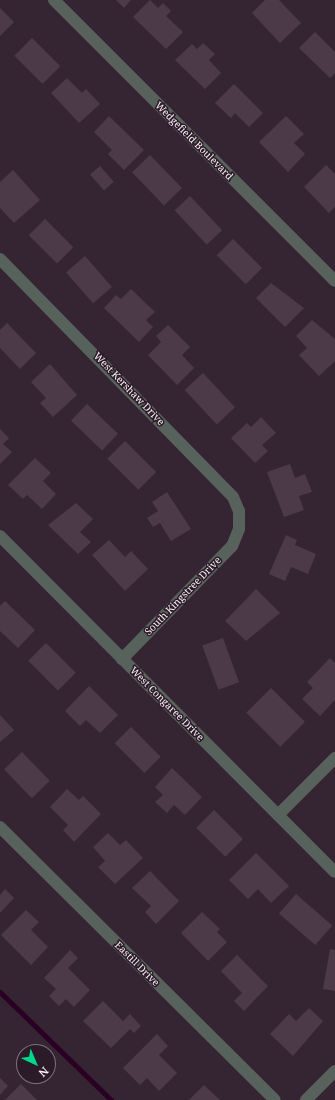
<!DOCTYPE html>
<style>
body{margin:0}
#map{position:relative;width:335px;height:1100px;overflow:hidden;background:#352431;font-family:"Noto Serif",serif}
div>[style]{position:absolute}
.stream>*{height:5px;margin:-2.5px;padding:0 2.5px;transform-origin:2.5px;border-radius:2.5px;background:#2a0124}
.building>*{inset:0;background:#4c3a48;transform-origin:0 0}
.street>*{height:12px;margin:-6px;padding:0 6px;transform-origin:6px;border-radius:6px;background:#58625c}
span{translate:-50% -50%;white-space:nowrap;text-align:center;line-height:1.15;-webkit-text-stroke:3px #2b1b28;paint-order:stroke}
.street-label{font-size:10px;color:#fcf1f9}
.north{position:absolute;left:16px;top:1044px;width:40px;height:40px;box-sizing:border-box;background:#2b1b28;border:1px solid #7f717c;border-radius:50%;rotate:136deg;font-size:11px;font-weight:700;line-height:16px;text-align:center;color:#fcf1f9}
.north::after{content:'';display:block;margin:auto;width:14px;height:18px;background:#00d98c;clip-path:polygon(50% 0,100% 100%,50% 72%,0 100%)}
</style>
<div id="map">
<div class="stream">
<div style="left:0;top:992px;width:155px;rotate:44.2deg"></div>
</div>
<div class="building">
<div style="clip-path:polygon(116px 0,131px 0,124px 8px)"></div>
<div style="clip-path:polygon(150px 0,158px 8px,163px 3px,171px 11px,166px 16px,183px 32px,166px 49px,133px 17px)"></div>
<div style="clip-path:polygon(265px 0,279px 0,301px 23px,280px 43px,252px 13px)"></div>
<div style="clip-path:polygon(0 8px,14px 22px,0 36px)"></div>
<div style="clip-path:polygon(315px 32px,335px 52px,335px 73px,330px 78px,299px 48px)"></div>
<div style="left:32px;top:38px;width:40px;height:25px;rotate:45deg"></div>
<div style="clip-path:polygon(203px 43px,215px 54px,209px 60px,221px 73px,205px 89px,175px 60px,192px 44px,197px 49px)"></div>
<div style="clip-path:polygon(67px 78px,82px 93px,86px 89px,100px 104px,79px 123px,51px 93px)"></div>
<div style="clip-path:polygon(234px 84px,263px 113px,249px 127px,235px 113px,231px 118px,215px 103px)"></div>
<div style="clip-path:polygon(109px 116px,144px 150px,124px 170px,108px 154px,112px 150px,94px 132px)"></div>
<div style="clip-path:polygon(286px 116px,304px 134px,294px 143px,305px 154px,288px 172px,259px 142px)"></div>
<div style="left:150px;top:155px;width:46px;height:25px;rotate:46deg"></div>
<div style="clip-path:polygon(326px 165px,335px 174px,335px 207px,329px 213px,304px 187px)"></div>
<div style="left:100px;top:166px;width:21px;height:13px;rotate:49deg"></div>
<div style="clip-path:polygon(13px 170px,40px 200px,14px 223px,0 208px,0 182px)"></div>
<div style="left:190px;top:196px;width:47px;height:21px;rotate:47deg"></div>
<div style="left:45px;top:219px;width:40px;height:23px;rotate:45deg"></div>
<div style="left:233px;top:239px;width:41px;height:23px;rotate:45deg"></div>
<div style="left:85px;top:256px;width:41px;height:25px;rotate:49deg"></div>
<div style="clip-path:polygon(271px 283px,304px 308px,285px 327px,256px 298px)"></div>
<div style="clip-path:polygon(131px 289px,155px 312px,146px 320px,153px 327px,139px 342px,104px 308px,116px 295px,121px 299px)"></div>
<div style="clip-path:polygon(312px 320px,335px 339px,335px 361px,319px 376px,299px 355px,307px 348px,296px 336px)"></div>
<div style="clip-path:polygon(7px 323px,36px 353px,20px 369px,0 348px,0 330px)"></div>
<div style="clip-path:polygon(168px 325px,190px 347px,182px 355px,194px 368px,177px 385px,148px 355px,161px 342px,156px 336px)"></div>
<div style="clip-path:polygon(50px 364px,77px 395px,53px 417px,40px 403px,46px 398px,31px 382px)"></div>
<div style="left:203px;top:373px;width:47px;height:25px;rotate:47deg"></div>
<div style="left:87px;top:404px;width:43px;height:23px;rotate:44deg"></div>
<div style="clip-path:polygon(261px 417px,276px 433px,262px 445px,268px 451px,255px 463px,231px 438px,247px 423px,251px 427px)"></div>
<div style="clip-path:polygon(0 429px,9px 438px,3px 444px,12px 452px,0 464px)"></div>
<div style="left:125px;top:441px;width:44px;height:25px;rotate:45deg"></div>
<div style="clip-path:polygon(35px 458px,51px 473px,43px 481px,56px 494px,42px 509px,27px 495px,23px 499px,8px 485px)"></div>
<div style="clip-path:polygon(290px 464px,295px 478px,305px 474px,312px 492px,299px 496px,304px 510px,284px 517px,267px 472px)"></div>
<div style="clip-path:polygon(167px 492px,191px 529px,171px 541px,160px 523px,153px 527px,147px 518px,158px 511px,152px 502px)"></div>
<div style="clip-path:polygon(76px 503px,93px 519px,80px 532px,91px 542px,78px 554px,48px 525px)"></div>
<div style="clip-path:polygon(286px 535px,297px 540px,295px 545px,316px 554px,308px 574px,291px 567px,285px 581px,269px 574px)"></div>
<div style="clip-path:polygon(109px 540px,125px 557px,131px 551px,148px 569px,125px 591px,92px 555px)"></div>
<div style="clip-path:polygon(256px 589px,280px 613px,246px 641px,225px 621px)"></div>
<div style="clip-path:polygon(5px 601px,35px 630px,18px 648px,0 631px,0 606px)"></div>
<div style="left:223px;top:638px;width:47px;height:22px;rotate:70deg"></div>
<div style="left:46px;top:643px;width:42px;height:25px;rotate:45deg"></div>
<div style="clip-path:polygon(330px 658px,335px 663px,335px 700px,320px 716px,302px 699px,313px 688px,307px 682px)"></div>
<div style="clip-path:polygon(89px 686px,118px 715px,100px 733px,86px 720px,80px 726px,65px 711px)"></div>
<div style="left:271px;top:688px;width:48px;height:35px;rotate:45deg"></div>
<div style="clip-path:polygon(0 715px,14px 730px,0 742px)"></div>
<div style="left:131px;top:727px;width:42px;height:23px;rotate:45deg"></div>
<div style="left:22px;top:752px;width:40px;height:25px;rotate:46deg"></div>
<div style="clip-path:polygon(172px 768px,202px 797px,185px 815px,174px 805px,167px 813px,155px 802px,163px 795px,155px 787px)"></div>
<div style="clip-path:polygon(67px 789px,79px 800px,83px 796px,101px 814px,74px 842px,63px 830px,68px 825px,50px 807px)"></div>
<div style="left:214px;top:810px;width:41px;height:25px;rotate:45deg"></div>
<div style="clip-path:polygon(108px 833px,120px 845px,126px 840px,143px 858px,115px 884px,98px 867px,105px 861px,93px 847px)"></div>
<div style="clip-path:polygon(256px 853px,289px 886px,271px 903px,258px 889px,248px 899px,229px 880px)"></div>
<div style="clip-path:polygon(150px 871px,179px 901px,156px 924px,145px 912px,151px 906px,132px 888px)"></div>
<div style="clip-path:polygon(5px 889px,14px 898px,0 913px,0 895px)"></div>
<div style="left:296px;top:894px;width:48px;height:26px;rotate:41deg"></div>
<div style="clip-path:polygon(26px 910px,39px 922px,31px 930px,48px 947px,31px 965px,1px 935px)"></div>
<div style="clip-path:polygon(202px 912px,220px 929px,217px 932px,227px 942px,208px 961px,181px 933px)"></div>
<div style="clip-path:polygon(330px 949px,335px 950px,335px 991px,323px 989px)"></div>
<div style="clip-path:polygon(70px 950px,78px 958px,68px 968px,90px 990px,74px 1007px,66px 999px,59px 1006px,49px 996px,56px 989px,44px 978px)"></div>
<div style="clip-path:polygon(237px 955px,268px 986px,244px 1011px,234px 1001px,242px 993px,221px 971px)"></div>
<div style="clip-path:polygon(103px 1001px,123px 1021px,130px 1014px,141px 1026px,134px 1033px,130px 1029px,111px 1048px,83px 1021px)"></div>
<div style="clip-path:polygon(309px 1008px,323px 1021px,293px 1056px,270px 1034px,289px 1014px,296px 1021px)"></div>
<div style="clip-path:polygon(157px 1034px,168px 1046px,159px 1055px,177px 1073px,159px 1091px,147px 1078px,140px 1085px,123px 1068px)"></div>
<div style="clip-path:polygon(0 1078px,8px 1086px,0 1095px)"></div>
<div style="clip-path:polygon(21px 1084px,37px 1100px,5px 1100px)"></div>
<div style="clip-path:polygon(204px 1085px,220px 1100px,189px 1100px)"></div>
</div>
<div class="street">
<div style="left:54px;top:0;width:397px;rotate:45deg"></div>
<div style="left:0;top:259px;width:333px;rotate:45.6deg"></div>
<div style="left:233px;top:497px;width:15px;rotate:67deg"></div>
<div style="left:239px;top:511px;width:18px;rotate:90deg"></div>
<div style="left:239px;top:529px;width:18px;rotate:112deg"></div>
<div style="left:232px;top:546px;width:158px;rotate:134.2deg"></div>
<div style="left:0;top:536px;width:474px;rotate:45.1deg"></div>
<div style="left:278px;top:815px;width:81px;rotate:-45deg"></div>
<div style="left:0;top:827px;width:387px;rotate:44.8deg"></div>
<div style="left:306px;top:1100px;width:41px;rotate:-45deg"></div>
</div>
<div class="street-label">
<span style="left:194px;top:141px;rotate:45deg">Wedgefield Boulevard</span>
<span style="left:129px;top:389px;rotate:46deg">West Kershaw Drive</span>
<span style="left:183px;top:596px;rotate:-46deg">South Kingstree Drive</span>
<span style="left:167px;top:704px;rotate:45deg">West Congaree Drive</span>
<span style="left:137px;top:964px;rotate:45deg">Eastill Drive</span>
</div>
<div class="north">N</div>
</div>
